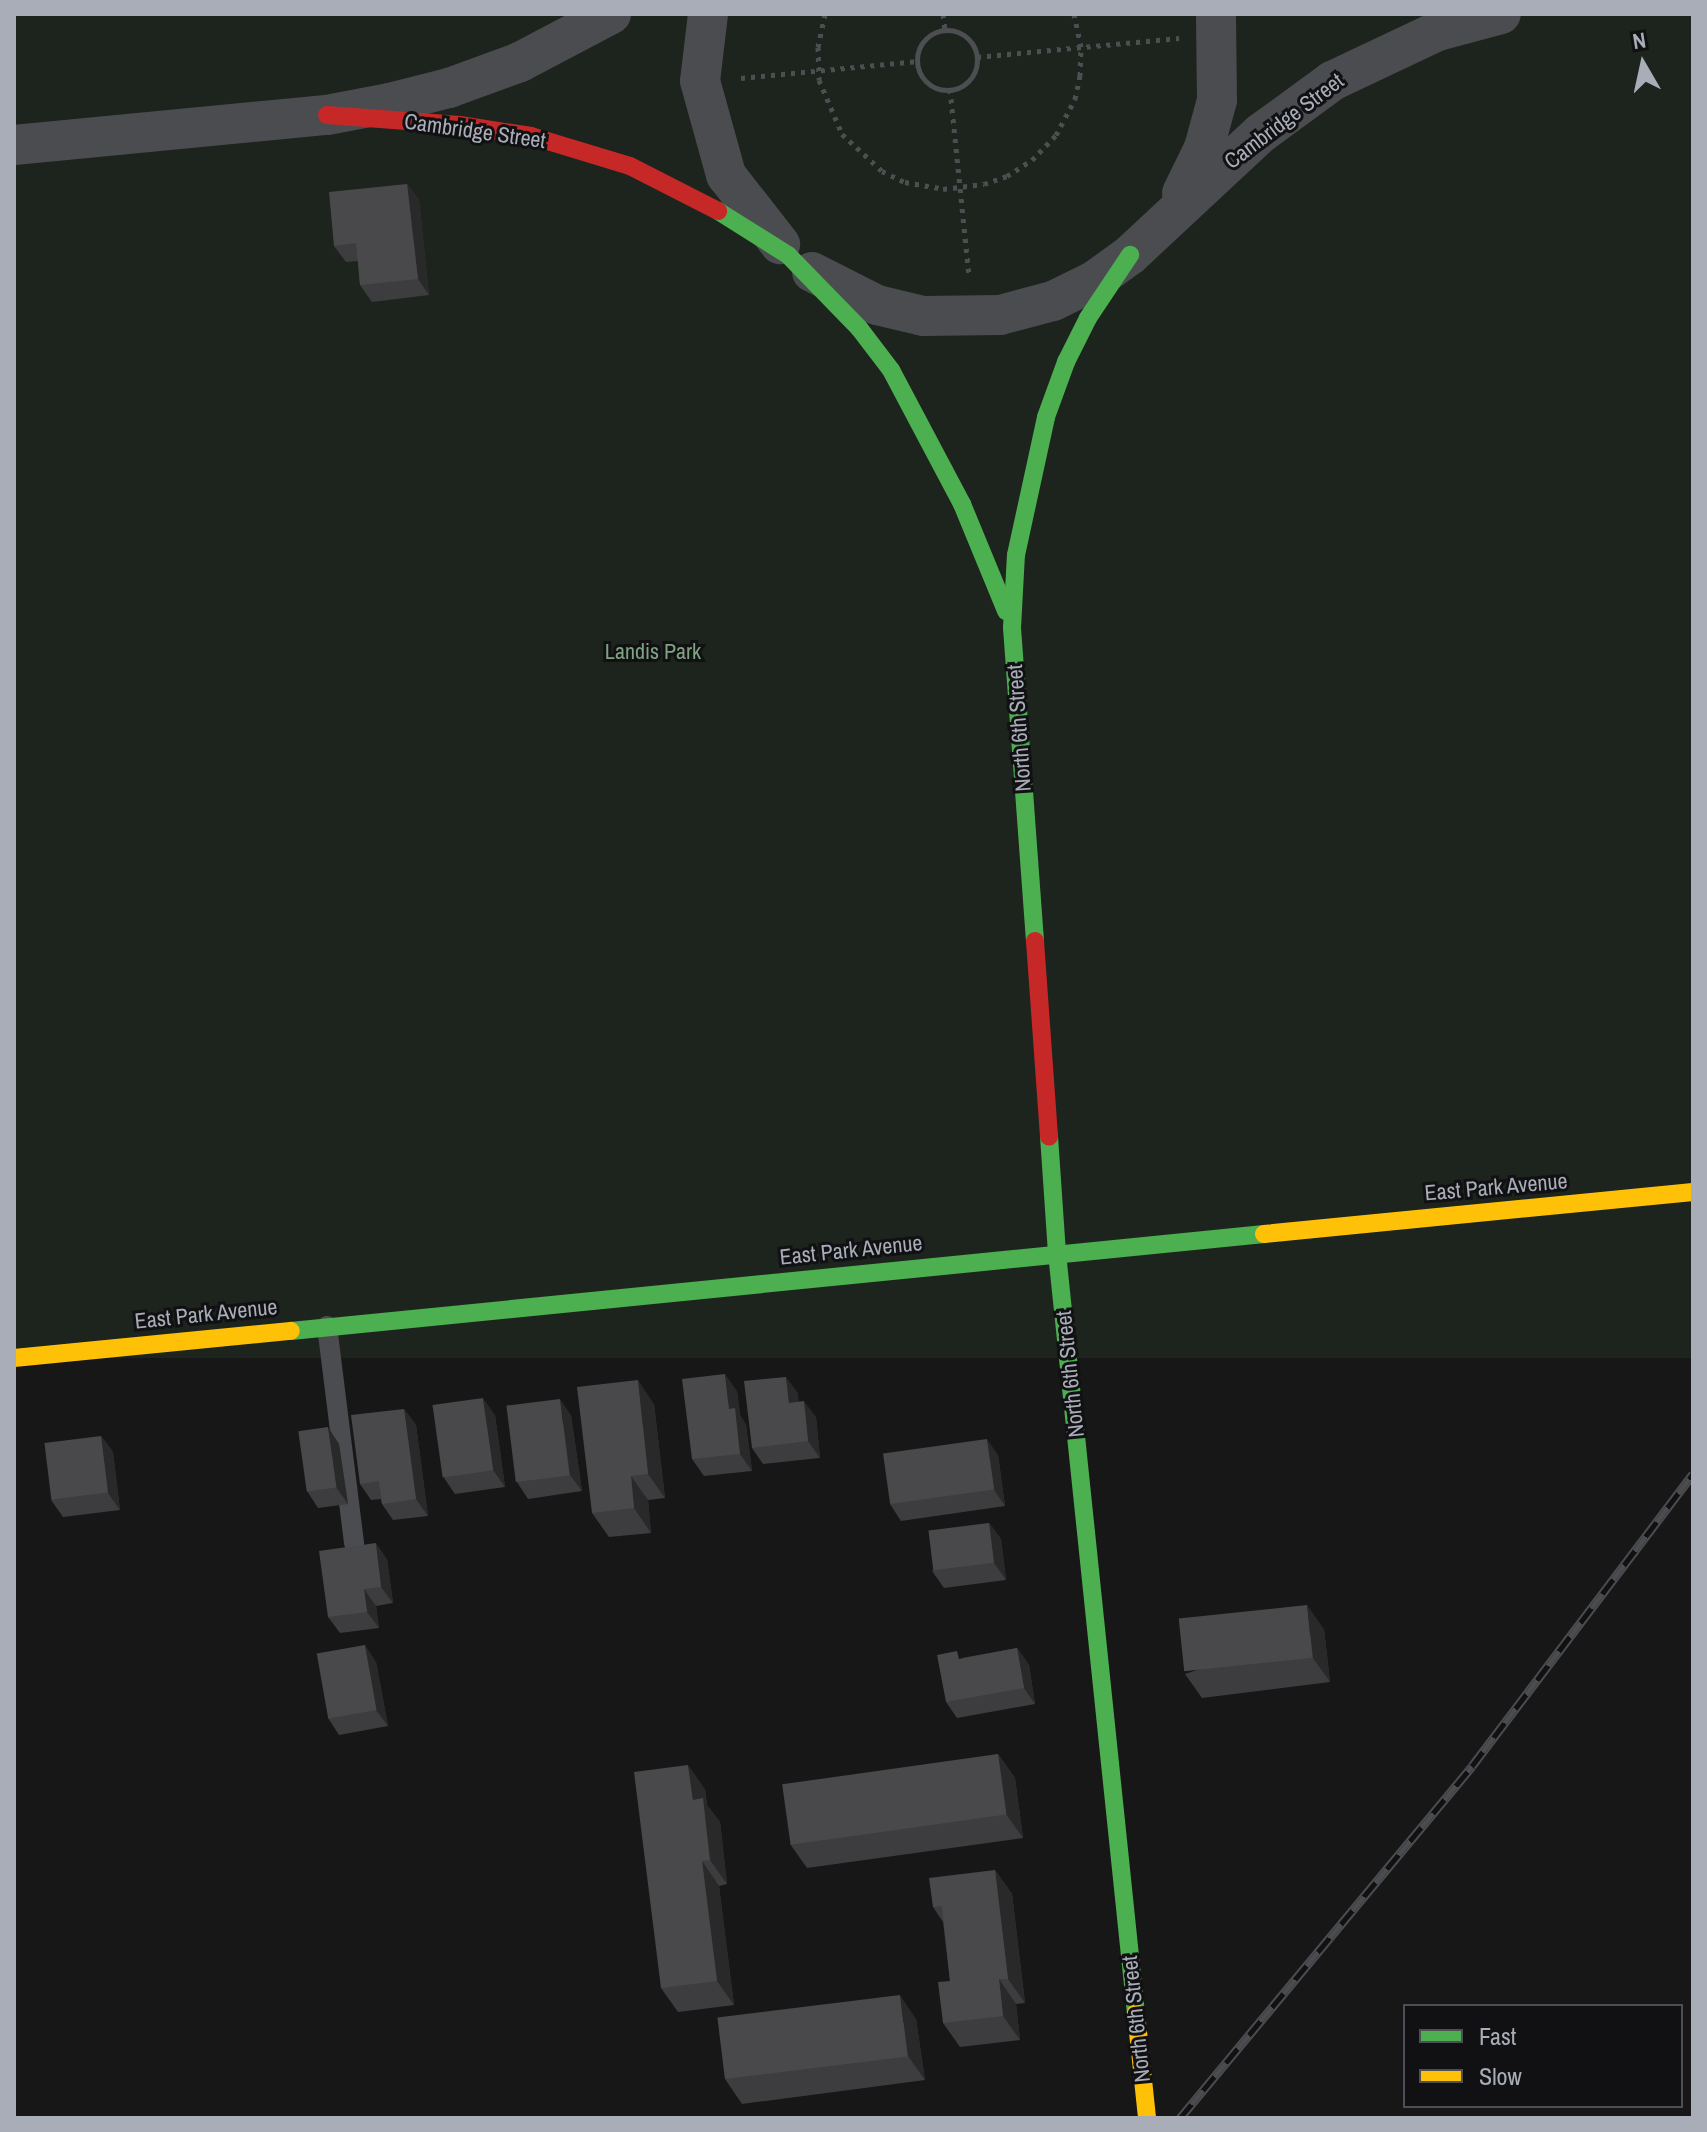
<!DOCTYPE html>
<style>
body{margin:0}
#map{position:relative;width:1707px;height:2132px;overflow:hidden;background:#171717;font-family:"Archivo Narrow",sans-serif}
div>[style]{position:absolute}
.green>*{inset:0;background:#1d241e;transform-origin:0 0}
.path>*{height:5px;margin-top:-2.5px;transform-origin:0;background:repeating-linear-gradient(90deg,#4d4e52 0 4px,transparent 0 10px)}
.path>.ring{margin:-2.5px;padding:0;box-sizing:content-box;background:none;border:5px solid #4d4e52;border-radius:50%}
.lane>*{height:20px;margin:-10px;padding:0 10px;transform-origin:10px;border-radius:10px;background:#4b4c50}
.street>*{height:40px;margin:-20px;padding:0 20px;transform-origin:20px;border-radius:20px;background:#4b4c50}
.fast>*{height:18px;margin:-9px;padding:0 9px;transform-origin:9px;border-radius:9px;background:#4caf50}
.slow>*{height:18px;margin:-9px;padding:0 9px;transform-origin:9px;border-radius:9px;background:#ffc107}
.jam>*{height:18px;margin:-9px;padding:0 9px;transform-origin:9px;border-radius:9px;background:#c62828}
.rail>*{height:9px;margin-top:-4.5px;transform-origin:0;background:repeating-linear-gradient(90deg,#111113 0 18px,#4b4c4f 0 36px);box-sizing:border-box;border-block:2px solid #4b4c4f}
.wall>*{inset:0;background:#3d3d3f}
.shaded-wall>*{inset:0;background:#29292a}
.building>*{inset:0;background:#49494c;transform-origin:0 0}
span{translate:-50% -50%;white-space:nowrap;text-align:center;line-height:1.15;-webkit-text-stroke:6px #111113;paint-order:stroke}
.street-label{font-size:22px;color:#a8adb8}
.park-label{font-size:22px;color:#7fa381}
.frame{position:absolute;inset:0;border:16px solid #a8adb8;pointer-events:none}
.legend{position:absolute;left:1403px;top:2004px;width:280px;height:104px;box-sizing:border-box;background:#111113;border:2px solid #4d4f55;margin:0;padding:10px 14px;list-style:none;font-size:24px;color:#a8adb8}
.legend li{display:flex;align-items:center;gap:16px;height:40px}
.legend b{width:40px;border:2px solid #4d4f55}
.north{position:absolute;left:1603px;top:24px;width:80px;height:80px;-webkit-text-stroke:6px #111113;paint-order:stroke;rotate:351deg;font-size:22px;font-weight:700;line-height:32px;text-align:center;color:#a8adb8}
.north::after{content:'';display:block;margin:auto;width:28px;height:36px;background:#a8adb8;clip-path:polygon(50% 0,100% 100%,50% 72%,0 100%)}
</style>
<div id="map">
<div class="green">
<div style="left:14px;top:14px;width:1679px;height:1344px"></div>
</div>
<div class="path">
<div style="left:825px;top:14px;width:34px;rotate:102deg"></div>
<div style="left:818px;top:47px;width:33px;rotate:88deg"></div>
<div style="left:819px;top:80px;width:59px;rotate:66.9deg"></div>
<div style="left:842px;top:134px;width:54px;rotate:42.8deg"></div>
<div style="left:882px;top:171px;width:25px;rotate:26deg"></div>
<div style="left:905px;top:182px;width:39px;rotate:10deg"></div>
<div style="left:943px;top:189px;width:41px;rotate:-7deg"></div>
<div style="left:984px;top:184px;width:24px;rotate:-19deg"></div>
<div style="left:1007px;top:176px;width:30px;rotate:-33deg"></div>
<div style="left:1032px;top:160px;width:35px;rotate:-46deg"></div>
<div style="left:1056px;top:135px;width:41px;rotate:-62.2deg"></div>
<div style="left:1075px;top:99px;width:24px;rotate:-78deg"></div>
<div style="left:1080px;top:76px;width:29px;rotate:-88deg"></div>
<div style="left:1081px;top:47px;width:34px;rotate:-102deg"></div>
<div style="left:943px;top:14px;width:16px;rotate:83deg"></div>
<div class="ring" style="left:917px;top:30px;width:55px;height:55px"></div>
<div style="left:977px;top:57px;width:203px;rotate:-5.4deg"></div>
<div style="left:741px;top:78px;width:178px;rotate:-5.5deg"></div>
<div style="left:950px;top:89px;width:187px;rotate:84.2deg"></div>
</div>
<div class="lane">
<div style="left:327px;top:1326px;width:219px;rotate:82.9deg"></div>
</div>
<div class="street">
<div style="left:708px;top:14px;width:67px;rotate:96.8deg"></div>
<div style="left:700px;top:81px;width:98px;rotate:74.5deg"></div>
<div style="left:726px;top:175px;width:88px;rotate:52deg"></div>
<div style="left:14px;top:145px;width:314px;rotate:-5.5deg"></div>
<div style="left:327px;top:115px;width:64px;rotate:-10.8deg"></div>
<div style="left:390px;top:103px;width:61px;rotate:-14.3deg"></div>
<div style="left:449px;top:88px;width:76px;rotate:-20.1deg"></div>
<div style="left:520px;top:62px;width:103px;rotate:-27.8deg"></div>
<div style="left:1182px;top:193px;width:50px;rotate:-63.9deg"></div>
<div style="left:1204px;top:148px;width:50px;rotate:-74.8deg"></div>
<div style="left:1217px;top:100px;width:86px;rotate:-90.7deg"></div>
<div style="left:812px;top:272px;width:73px;rotate:26.9deg"></div>
<div style="left:877px;top:305px;width:47px;rotate:13.4deg"></div>
<div style="left:923px;top:316px;width:77px;rotate:-0.7deg"></div>
<div style="left:1000px;top:315px;width:55px;rotate:-14.8deg"></div>
<div style="left:1053px;top:301px;width:46px;rotate:-26deg"></div>
<div style="left:1094px;top:281px;width:44px;rotate:-35.8deg"></div>
<div style="left:1130px;top:255px;width:179px;rotate:-43deg"></div>
<div style="left:1261px;top:133px;width:88px;rotate:-36.2deg"></div>
<div style="left:1332px;top:81px;width:117px;rotate:-25.3deg"></div>
<div style="left:1438px;top:31px;width:65px;rotate:-15.1deg"></div>
</div>
<div class="fast">
<div style="left:718px;top:211px;width:83px;rotate:32.2deg"></div>
<div style="left:788px;top:255px;width:102px;rotate:45.8deg"></div>
<div style="left:859px;top:328px;width:53px;rotate:52.7deg"></div>
<div style="left:891px;top:370px;width:152px;rotate:62.1deg"></div>
<div style="left:962px;top:504px;width:116px;rotate:67.6deg"></div>
<div style="left:1035px;top:941px;width:314px;rotate:-94.2deg"></div>
<div style="left:1012px;top:628px;width:73px;rotate:-86.9deg"></div>
<div style="left:1016px;top:555px;width:141px;rotate:-77.7deg"></div>
<div style="left:1046px;top:417px;width:59px;rotate:-70deg"></div>
<div style="left:1066px;top:362px;width:49px;rotate:-63.4deg"></div>
<div style="left:1088px;top:318px;width:76px;rotate:-56.3deg"></div>
<div style="left:1049px;top:1136px;width:117px;rotate:86.1deg"></div>
<div style="left:1057px;top:1253px;width:764px;rotate:84.07deg"></div>
<div style="left:291px;top:1331px;width:978px;rotate:-5.69deg"></div>
</div>
<div class="slow">
<div style="left:1264px;top:1234px;width:431px;rotate:-5.6deg"></div>
<div style="left:14px;top:1358px;width:278px;rotate:-5.6deg"></div>
<div style="left:1136px;top:2013px;width:106px;rotate:84deg"></div>
</div>
<div class="jam">
<div style="left:327px;top:115px;width:133px;rotate:4.3deg"></div>
<div style="left:460px;top:125px;width:72px;rotate:8.8deg"></div>
<div style="left:531px;top:136px;width:103px;rotate:16.9deg"></div>
<div style="left:630px;top:166px;width:99px;rotate:27.1deg"></div>
<div style="left:1035px;top:941px;width:196px;rotate:85.9deg"></div>
</div>
<div class="rail">
<div style="left:1180px;top:2118px;width:457px;rotate:-50.3deg"></div>
<div style="left:1472px;top:1766px;width:366px;rotate:-52.9deg"></div>
</div>
<div class="wall">
<div style="clip-path:polygon(407px 184px,419px 200px,429px 295px,372px 302px,360px 285px,358px 261px,346px 262px,334px 246px)"></div>
<div style="clip-path:polygon(737px 1391px,740px 1415px,746px 1425px,752px 1471px,704px 1476px,692px 1459px)"></div>
<div style="clip-path:polygon(798px 1393px,798px 1401px,816px 1417px,820px 1458px,763px 1464px,752px 1448px)"></div>
<div style="clip-path:polygon(654px 1404px,665px 1498px,648px 1500px,651px 1533px,609px 1537px,592px 1513px)"></div>
<div style="clip-path:polygon(404px 1409px,416px 1425px,428px 1516px,393px 1520px,382px 1504px,381px 1499px,371px 1500px,360px 1484px)"></div>
<div style="clip-path:polygon(495px 1415px,505px 1487px,455px 1494px,444px 1478px)"></div>
<div style="clip-path:polygon(571px 1415px,582px 1491px,528px 1499px,517px 1482px)"></div>
<div style="clip-path:polygon(101px 1436px,113px 1452px,120px 1510px,63px 1517px,51px 1500px)"></div>
<div style="clip-path:polygon(339px 1444px,348px 1504px,318px 1508px,307px 1491px)"></div>
<div style="clip-path:polygon(998px 1455px,1005px 1506px,901px 1521px,890px 1504px)"></div>
<div style="clip-path:polygon(989px 1523px,1001px 1539px,1006px 1580px,944px 1588px,932px 1571px)"></div>
<div style="clip-path:polygon(387px 1559px,393px 1603px,376px 1606px,379px 1628px,340px 1633px,328px 1617px)"></div>
<div style="clip-path:polygon(1324px 1629px,1330px 1682px,1202px 1698px,1185px 1674px)"></div>
<div style="clip-path:polygon(1017px 1648px,1029px 1665px,1035px 1704px,957px 1718px,946px 1702px,962px 1658px)"></div>
<div style="clip-path:polygon(376px 1662px,388px 1726px,339px 1735px,328px 1718px)"></div>
<div style="clip-path:polygon(998px 1754px,1015px 1778px,1023px 1838px,807px 1868px,790px 1844px)"></div>
<div style="clip-path:polygon(705px 1789px,707px 1805px,720px 1822px,727px 1884px,719px 1886px,734px 2005px,678px 2012px,661px 1988px)"></div>
<div style="clip-path:polygon(995px 1870px,1012px 1894px,1025px 2003px,1016px 2004px,1020px 2040px,960px 2047px,943px 2023px,950px 1981px,943px 1922px,933px 1907px)"></div>
<div style="clip-path:polygon(916px 2019px,925px 2080px,742px 2104px,725px 2079px)"></div>
</div>
<div class="shaded-wall">
<div style="clip-path:polygon(407px 184px,419px 200px,429px 295px,418px 279px)"></div>
<div style="clip-path:polygon(725px 1374px,737px 1391px,740px 1415px,746px 1425px,752px 1471px,740px 1454px,729px 1409px)"></div>
<div style="clip-path:polygon(786px 1377px,798px 1393px,800px 1419px,789px 1403px)"></div>
<div style="clip-path:polygon(638px 1380px,654px 1404px,665px 1498px,648px 1474px)"></div>
<div style="clip-path:polygon(483px 1398px,495px 1415px,505px 1487px,493px 1470px)"></div>
<div style="clip-path:polygon(560px 1399px,571px 1415px,582px 1491px,570px 1475px)"></div>
<div style="clip-path:polygon(804px 1401px,816px 1417px,820px 1458px,808px 1441px)"></div>
<div style="clip-path:polygon(404px 1409px,416px 1425px,428px 1516px,416px 1499px)"></div>
<div style="clip-path:polygon(328px 1427px,339px 1444px,348px 1504px,336px 1487px)"></div>
<div style="clip-path:polygon(101px 1436px,113px 1452px,120px 1510px,108px 1493px)"></div>
<div style="clip-path:polygon(987px 1439px,998px 1455px,1005px 1506px,994px 1490px)"></div>
<div style="clip-path:polygon(631px 1476px,648px 1500px,651px 1533px,634px 1508px)"></div>
<div style="clip-path:polygon(989px 1523px,1001px 1539px,1006px 1580px,994px 1563px)"></div>
<div style="clip-path:polygon(376px 1543px,387px 1559px,393px 1603px,381px 1587px)"></div>
<div style="clip-path:polygon(364px 1589px,376px 1606px,379px 1628px,367px 1612px)"></div>
<div style="clip-path:polygon(1307px 1605px,1324px 1629px,1330px 1682px,1313px 1658px)"></div>
<div style="clip-path:polygon(365px 1645px,376px 1662px,388px 1726px,376px 1710px)"></div>
<div style="clip-path:polygon(1017px 1648px,1029px 1665px,1035px 1704px,1024px 1688px)"></div>
<div style="clip-path:polygon(998px 1754px,1015px 1778px,1023px 1838px,1006px 1814px)"></div>
<div style="clip-path:polygon(688px 1765px,705px 1789px,707px 1805px,720px 1822px,727px 1884px,710px 1860px,693px 1800px)"></div>
<div style="clip-path:polygon(702px 1861px,719px 1886px,734px 2005px,717px 1981px)"></div>
<div style="clip-path:polygon(995px 1870px,1012px 1894px,1025px 2003px,1008px 1979px)"></div>
<div style="clip-path:polygon(999px 1979px,1016px 2004px,1020px 2040px,1003px 2016px)"></div>
<div style="clip-path:polygon(900px 1995px,916px 2019px,925px 2080px,908px 2056px)"></div>
</div>
<div class="building">
<div style="clip-path:polygon(407px 184px,418px 279px,360px 285px,356px 243px,334px 246px,329px 192px)"></div>
<div style="clip-path:polygon(725px 1374px,729px 1409px,735px 1408px,740px 1454px,692px 1459px,682px 1379px)"></div>
<div style="clip-path:polygon(786px 1377px,789px 1403px,804px 1401px,808px 1441px,752px 1448px,744px 1381px)"></div>
<div style="clip-path:polygon(638px 1380px,648px 1474px,631px 1476px,634px 1508px,592px 1513px,577px 1387px)"></div>
<div style="left:483px;top:1398px;width:73px;height:51px;rotate:82deg"></div>
<div style="left:560px;top:1399px;width:77px;height:54px;rotate:83deg"></div>
<div style="clip-path:polygon(404px 1409px,416px 1499px,382px 1504px,379px 1481px,360px 1484px,351px 1415px)"></div>
<div style="left:328px;top:1427px;width:61px;height:30px;rotate:82deg"></div>
<div style="left:101px;top:1436px;width:57px;height:57px;rotate:83deg"></div>
<div style="left:987px;top:1439px;width:51px;height:105px;rotate:82deg"></div>
<div style="left:989px;top:1523px;width:40px;height:61px;rotate:83deg"></div>
<div style="clip-path:polygon(376px 1543px,381px 1587px,364px 1589px,367px 1612px,328px 1617px,319px 1551px)"></div>
<div style="left:1307px;top:1605px;width:53px;height:129px;rotate:84deg"></div>
<div style="left:365px;top:1645px;width:66px;height:49px;rotate:80deg"></div>
<div style="clip-path:polygon(1017px 1648px,1024px 1688px,946px 1702px,937px 1655px,957px 1651px,959px 1659px)"></div>
<div style="left:998px;top:1754px;width:61px;height:218px;rotate:82deg"></div>
<div style="clip-path:polygon(688px 1765px,693px 1800px,703px 1798px,710px 1860px,702px 1861px,717px 1981px,661px 1988px,634px 1772px)"></div>
<div style="clip-path:polygon(995px 1870px,1008px 1979px,999px 1979px,1003px 2016px,943px 2023px,938px 1982px,950px 1981px,942px 1906px,933px 1907px,929px 1878px)"></div>
<div style="left:900px;top:1995px;width:62px;height:184px;rotate:83deg"></div>
</div>
<div class="street-label">
<span style="left:1284px;top:121px;rotate:-37deg">Cambridge Street</span>
<span style="left:475px;top:131px;rotate:8deg">Cambridge Street</span>
<span style="left:1019px;top:728px;rotate:-94deg">North 6th Street</span>
<span style="left:1496px;top:1187px;rotate:-5deg">East Park Avenue</span>
<span style="left:851px;top:1250px;rotate:-6deg">East Park Avenue</span>
<span style="left:206px;top:1314px;rotate:-6deg">East Park Avenue</span>
<span style="left:1070px;top:1374px;rotate:-96deg">North 6th Street</span>
<span style="left:1136px;top:2019px;rotate:-96deg">North 6th Street</span>
</div>
<div class="park-label">
<span style="left:653px;top:652px">Landis Park</span>
</div>
<div class="frame"></div>
<ul class="legend">
<li><b style="height:10px;background:#4caf50"></b>Fast</li>
<li><b style="height:10px;background:#ffc107"></b>Slow</li>
</ul>
<div class="north">N</div>
</div>
